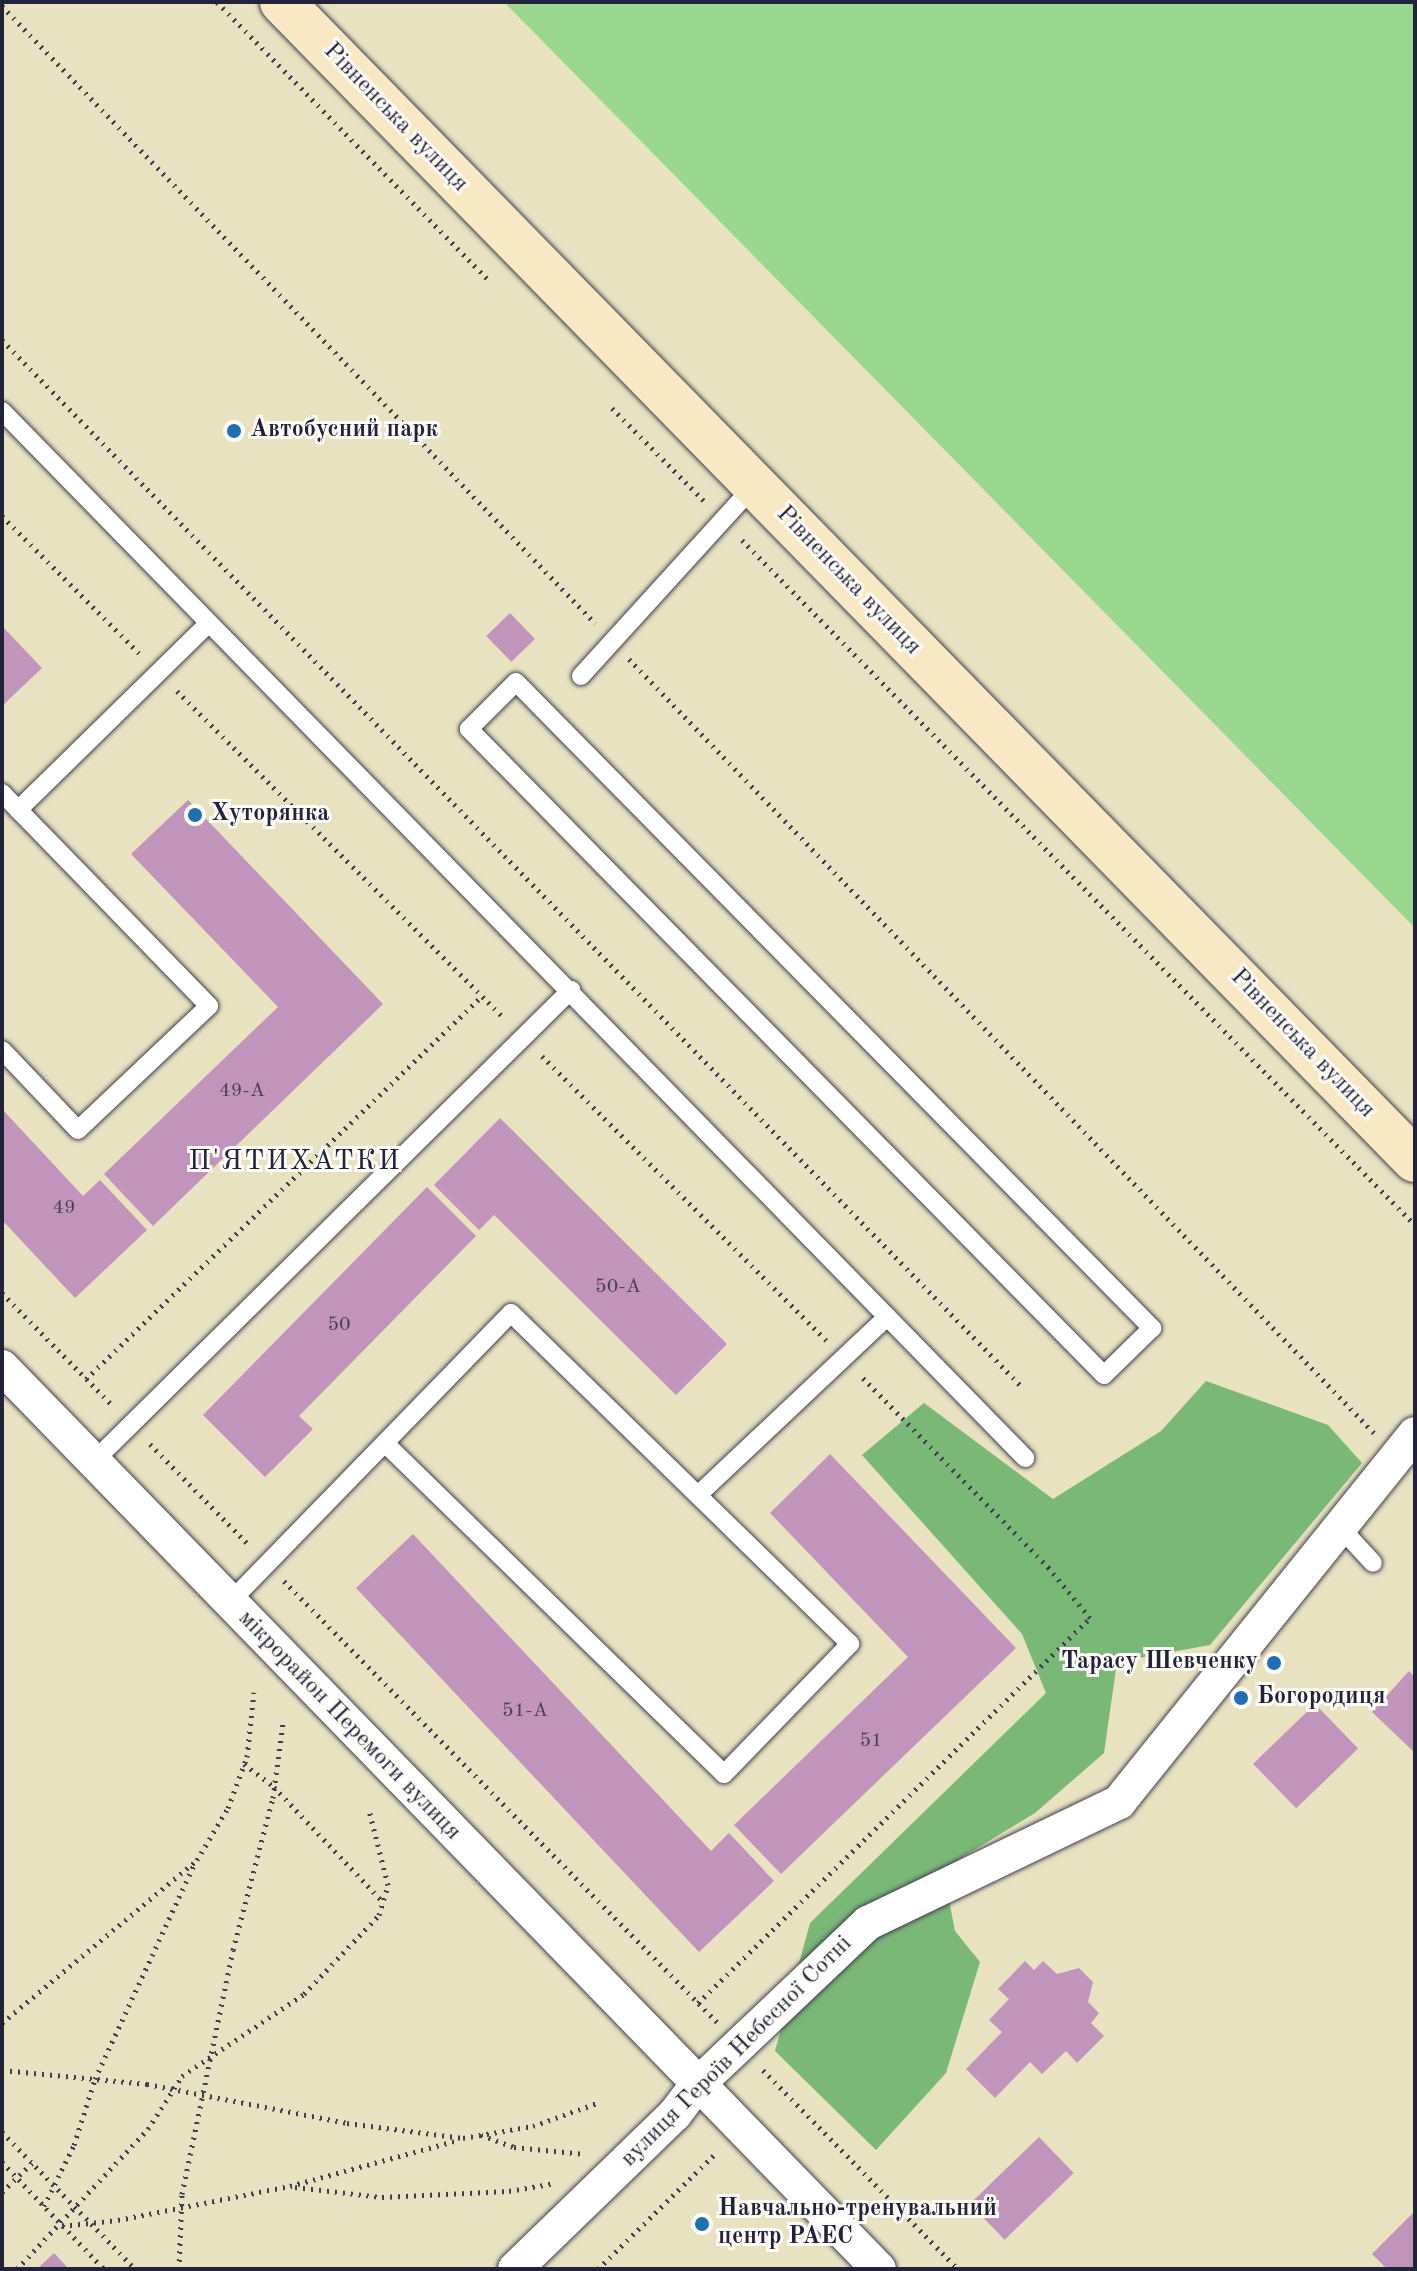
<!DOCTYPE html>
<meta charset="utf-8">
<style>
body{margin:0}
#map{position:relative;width:1417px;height:2271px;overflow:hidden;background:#e8e2c0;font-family:"Old Standard TT",serif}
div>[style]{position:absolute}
.green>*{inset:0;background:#98d78d}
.forest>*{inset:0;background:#7ab878}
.building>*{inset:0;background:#c094bb;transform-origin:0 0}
.path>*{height:5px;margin-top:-2.5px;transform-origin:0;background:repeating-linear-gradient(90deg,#403f4f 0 2px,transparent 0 8px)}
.roads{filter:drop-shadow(0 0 2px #403f4f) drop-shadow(0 0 2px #403f4f)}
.lane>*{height:18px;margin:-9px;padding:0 9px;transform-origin:9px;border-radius:9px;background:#fff}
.street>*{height:34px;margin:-17px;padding:0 17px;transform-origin:17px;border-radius:17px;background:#fff}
.secondary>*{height:44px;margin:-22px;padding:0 22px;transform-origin:22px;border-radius:22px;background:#f8e8c3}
.dots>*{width:22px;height:22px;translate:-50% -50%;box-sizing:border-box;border:4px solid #fdfcf7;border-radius:50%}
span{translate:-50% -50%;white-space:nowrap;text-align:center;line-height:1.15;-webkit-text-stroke:6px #fdfcf7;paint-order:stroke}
.number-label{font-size:20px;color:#4a3e5b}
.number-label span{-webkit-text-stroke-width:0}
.street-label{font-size:24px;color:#22223b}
.poi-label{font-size:24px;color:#22223b;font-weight:700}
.left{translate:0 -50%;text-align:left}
.right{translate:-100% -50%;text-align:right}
.quarter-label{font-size:28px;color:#22223b;letter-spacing:2px}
.frame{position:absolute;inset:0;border:4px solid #22223b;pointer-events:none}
</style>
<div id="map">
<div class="green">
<div style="clip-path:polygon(504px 2px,1415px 2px,1415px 928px)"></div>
</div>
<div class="forest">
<div style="clip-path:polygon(1206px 1381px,1328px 1425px,1362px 1463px,1210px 1645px,1117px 1662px,1104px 1753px,1035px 1813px,943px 1869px,955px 1931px,980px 1962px,946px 2073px,876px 2150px,775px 2051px,810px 1923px,1046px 1693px,1022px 1634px,862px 1455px,924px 1403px,1053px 1499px,1161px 1431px)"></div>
</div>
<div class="building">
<div style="left:510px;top:613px;width:36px;height:33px;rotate:46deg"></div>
<div style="clip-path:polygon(2px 626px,42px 668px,2px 706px)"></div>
<div style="clip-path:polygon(188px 800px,383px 1004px,153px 1226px,104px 1174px,278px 1007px,131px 854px)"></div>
<div style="clip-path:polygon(2px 1109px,83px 1196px,100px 1180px,147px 1230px,75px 1298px,2px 1220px)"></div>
<div style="clip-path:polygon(500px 1118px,727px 1344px,676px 1395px,494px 1215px,479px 1230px,434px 1185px)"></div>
<div style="clip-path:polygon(427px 1187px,476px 1236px,299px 1416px,313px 1429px,265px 1477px,203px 1415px)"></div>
<div style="clip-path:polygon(830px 1454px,1016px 1648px,781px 1874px,734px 1825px,908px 1657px,770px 1513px)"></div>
<div style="clip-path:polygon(413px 1534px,711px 1851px,729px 1833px,774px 1881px,699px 1952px,356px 1588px)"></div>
<div style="clip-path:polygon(1409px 1671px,1415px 1677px,1415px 1753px,1372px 1712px)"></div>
<div style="left:1315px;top:1704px;width:62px;height:86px;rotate:46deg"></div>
<div style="clip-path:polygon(1025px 1961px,1034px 1970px,1043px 1961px,1057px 1974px,1079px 1968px,1093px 1982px,1088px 2002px,1099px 2013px,1091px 2023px,1104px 2036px,1077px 2063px,1066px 2051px,1042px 2074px,1030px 2062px,995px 2098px,966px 2069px,1002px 2032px,989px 2020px,1009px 1999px,998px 1989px)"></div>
<div style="left:1039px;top:2137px;width:50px;height:96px;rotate:46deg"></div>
<div style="clip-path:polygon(1415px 2211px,1415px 2269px,1387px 2269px,1372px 2254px)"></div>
<div style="clip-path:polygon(54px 2253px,69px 2269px,37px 2269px)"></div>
</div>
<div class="path">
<div style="left:217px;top:2px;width:390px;rotate:45.7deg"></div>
<div style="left:2px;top:6px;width:856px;rotate:46.14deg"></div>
<div style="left:2px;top:340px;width:1460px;rotate:45.75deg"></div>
<div style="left:612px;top:408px;width:131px;rotate:45.3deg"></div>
<div style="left:2px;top:516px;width:194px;rotate:45deg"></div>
<div style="left:742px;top:540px;width:960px;rotate:45.51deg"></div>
<div style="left:629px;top:659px;width:1074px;rotate:46.09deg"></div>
<div style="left:177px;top:691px;width:462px;rotate:45deg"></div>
<div style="left:542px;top:1056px;width:402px;rotate:45deg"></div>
<div style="left:2px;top:1293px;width:157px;rotate:45.5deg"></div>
<div style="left:86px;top:1379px;width:551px;rotate:-44.04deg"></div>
<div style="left:150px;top:1444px;width:141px;rotate:45.6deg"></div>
<div style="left:284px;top:1581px;width:618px;rotate:45.52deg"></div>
<div style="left:244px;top:1764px;width:38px;rotate:37deg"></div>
<div style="left:274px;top:1787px;width:157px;rotate:46.5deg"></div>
<div style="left:698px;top:2003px;width:549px;rotate:-44.48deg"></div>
<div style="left:1090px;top:1618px;width:65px;rotate:-129.4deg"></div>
<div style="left:1049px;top:1568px;width:269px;rotate:-134.4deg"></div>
<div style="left:2px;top:2023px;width:254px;rotate:-39.9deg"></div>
<div style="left:197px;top:1860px;width:61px;rotate:-59.2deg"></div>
<div style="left:228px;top:1808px;width:54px;rotate:-69.6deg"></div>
<div style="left:247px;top:1757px;width:65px;rotate:-83.9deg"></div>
<div style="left:2px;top:2070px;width:146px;rotate:5.5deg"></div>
<div style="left:147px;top:2084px;width:204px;rotate:11deg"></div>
<div style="left:347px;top:2123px;width:117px;rotate:7.4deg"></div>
<div style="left:463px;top:2138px;width:71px;rotate:-9.7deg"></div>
<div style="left:533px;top:2126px;width:71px;rotate:-19.7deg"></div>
<div style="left:763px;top:2070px;width:279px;rotate:45.6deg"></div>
<div style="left:2px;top:2132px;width:191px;rotate:45.8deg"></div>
<div style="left:481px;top:2135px;width:35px;rotate:20deg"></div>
<div style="left:514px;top:2147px;width:71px;rotate:5.6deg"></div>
<div style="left:2px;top:2162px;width:148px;rotate:46.4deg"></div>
<div style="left:295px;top:2187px;width:88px;rotate:6.6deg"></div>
<div style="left:382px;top:2197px;width:127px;rotate:-2.7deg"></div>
<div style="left:509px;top:2191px;width:47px;rotate:-9.9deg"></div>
<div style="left:2px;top:2192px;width:42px;rotate:-44deg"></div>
<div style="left:44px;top:2206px;width:68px;rotate:-63.8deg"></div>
<div style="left:74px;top:2145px;width:69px;rotate:-72.3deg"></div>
<div style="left:95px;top:2079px;width:236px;rotate:-65.2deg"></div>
<div style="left:62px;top:2226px;width:56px;rotate:-6.1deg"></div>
<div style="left:118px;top:2220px;width:175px;rotate:-11.2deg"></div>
<div style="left:290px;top:2186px;width:174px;rotate:-15.3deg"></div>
<div style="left:17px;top:2269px;width:192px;rotate:-46.9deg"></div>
<div style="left:148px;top:2129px;width:63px;rotate:-57.3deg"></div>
<div style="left:182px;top:2076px;width:147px;rotate:-33.9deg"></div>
<div style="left:304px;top:1994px;width:109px;rotate:-46.5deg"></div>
<div style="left:379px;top:1915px;width:31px;rotate:-73deg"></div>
<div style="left:388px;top:1885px;width:77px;rotate:-104.2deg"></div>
<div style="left:179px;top:2269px;width:75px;rotate:-87.7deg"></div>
<div style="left:182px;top:2194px;width:249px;rotate:-78.2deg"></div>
<div style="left:233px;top:1950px;width:157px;rotate:-75.3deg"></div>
<div style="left:273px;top:1798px;width:76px;rotate:-82.4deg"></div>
<div style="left:598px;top:2269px;width:164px;rotate:-44.5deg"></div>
</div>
<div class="roads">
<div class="lane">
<div style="left:2px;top:411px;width:1464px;rotate:45.66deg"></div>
<div style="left:581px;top:676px;width:257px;rotate:-47.7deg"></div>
<div style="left:516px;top:682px;width:907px;rotate:45.45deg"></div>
<div style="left:1152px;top:1328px;width:67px;rotate:135.6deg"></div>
<div style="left:1104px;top:1375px;width:906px;rotate:-134.51deg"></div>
<div style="left:469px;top:729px;width:66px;rotate:-45deg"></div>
<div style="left:2px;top:793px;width:297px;rotate:45.8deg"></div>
<div style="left:209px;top:1006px;width:180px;rotate:136.6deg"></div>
<div style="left:78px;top:1130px;width:110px;rotate:-133.5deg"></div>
<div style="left:18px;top:810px;width:267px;rotate:-44.4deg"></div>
<div style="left:93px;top:1462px;width:672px;rotate:-44.64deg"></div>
<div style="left:698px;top:1495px;width:260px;rotate:-43.3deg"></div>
<div style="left:1339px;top:1526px;width:50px;rotate:47.4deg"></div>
<div style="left:230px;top:1602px;width:403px;rotate:-45.8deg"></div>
<div style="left:511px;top:1313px;width:474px;rotate:44.3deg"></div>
<div style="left:850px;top:1644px;width:181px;rotate:134.1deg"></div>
<div style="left:724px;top:1774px;width:474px;rotate:-135.7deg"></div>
</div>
<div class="street">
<div style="left:2px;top:1367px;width:1258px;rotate:45.81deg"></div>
<div style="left:515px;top:2269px;width:223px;rotate:-44.1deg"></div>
<div style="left:675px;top:2114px;width:35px;rotate:-53deg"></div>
<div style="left:696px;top:2086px;width:237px;rotate:-43.5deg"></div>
<div style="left:868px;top:1923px;width:279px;rotate:-25.7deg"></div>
<div style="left:1119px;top:1802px;width:472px;rotate:-51.2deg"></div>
</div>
<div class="secondary">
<div style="left:282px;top:2px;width:1620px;rotate:45.63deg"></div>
</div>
</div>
<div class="dots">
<div style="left:234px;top:431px;background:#1f6fb2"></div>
<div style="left:195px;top:815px;background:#1f6fb2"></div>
<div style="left:1274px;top:1663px;background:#1f6fb2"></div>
<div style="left:1241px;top:1698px;background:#1f6fb2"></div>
<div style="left:702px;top:2224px;background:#1f6fb2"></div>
</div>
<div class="number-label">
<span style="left:242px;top:1091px">49-А</span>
<span style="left:64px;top:1208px">49</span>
<span style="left:618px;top:1287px">50-А</span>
<span style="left:339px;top:1325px">50</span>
<span style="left:525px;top:1711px">51-А</span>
<span style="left:871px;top:1741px">51</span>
</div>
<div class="street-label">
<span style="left:395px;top:118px;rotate:46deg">Рівненська вулиця</span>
<span style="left:848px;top:581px;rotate:46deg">Рівненська вулиця</span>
<span style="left:1302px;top:1044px;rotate:46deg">Рівненська вулиця</span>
<span style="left:349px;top:1726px;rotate:46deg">мікрорайон Перемоги вулиця</span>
<span style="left:737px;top:2052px;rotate:-45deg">вулиця Героїв Небесної Сотні</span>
</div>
<div class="poi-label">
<span class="left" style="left:250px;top:431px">Автобусний парк</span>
<span class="left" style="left:211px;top:815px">Хуторянка</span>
<span class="right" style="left:1258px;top:1663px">Тарасу Шевченку</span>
<span class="left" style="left:1257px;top:1698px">Богородиця</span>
<span class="left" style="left:718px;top:2224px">Навчально-тренувальний<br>центр РАЕС</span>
</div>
<div class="quarter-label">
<span style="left:295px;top:1162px">П'ЯТИХАТКИ</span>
</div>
<div class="frame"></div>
</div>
